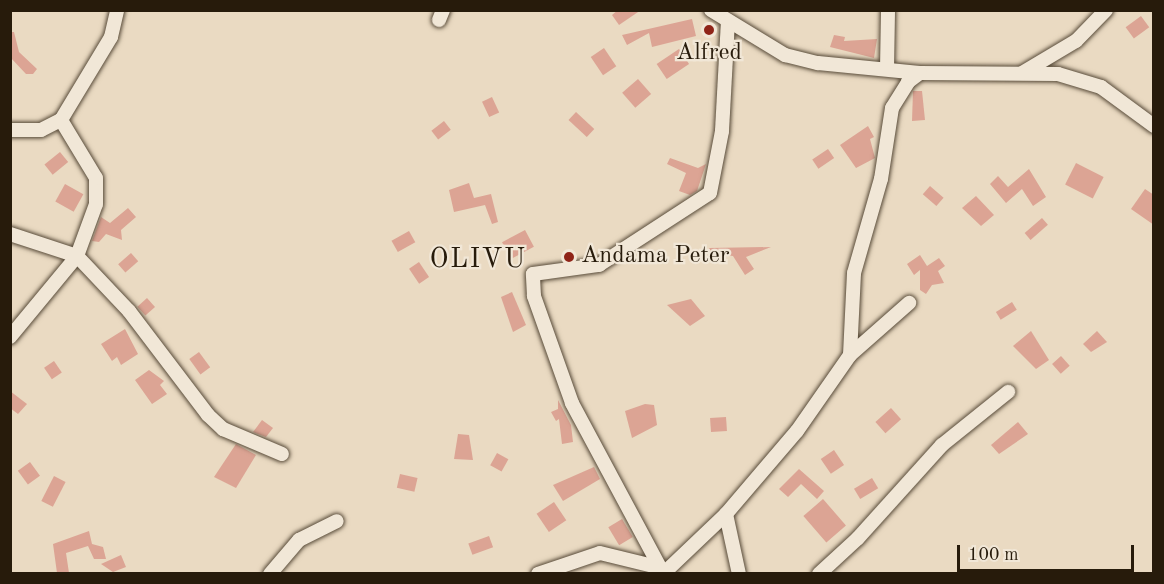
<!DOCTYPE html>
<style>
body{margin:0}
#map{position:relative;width:1164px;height:584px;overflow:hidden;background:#eadac2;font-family:"Old Standard TT",serif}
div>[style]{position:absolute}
.building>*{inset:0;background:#dca494;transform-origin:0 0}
.roads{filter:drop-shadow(0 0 2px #584b39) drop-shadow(0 0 2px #584b39)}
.minor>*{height:14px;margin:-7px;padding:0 7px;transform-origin:7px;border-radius:7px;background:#f1e7d7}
.dots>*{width:16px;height:16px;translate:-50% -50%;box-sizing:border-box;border:3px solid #f1e7d7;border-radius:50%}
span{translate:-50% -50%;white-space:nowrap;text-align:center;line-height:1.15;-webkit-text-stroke:4.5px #f1e7d7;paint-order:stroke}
.poi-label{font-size:24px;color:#271b0b}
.left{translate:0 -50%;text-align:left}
.quarter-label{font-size:27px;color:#271b0b;letter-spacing:1.5px}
.frame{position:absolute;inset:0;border:12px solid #271b0b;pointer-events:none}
.scale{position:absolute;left:957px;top:545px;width:177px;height:27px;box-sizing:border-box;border:3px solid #271b0b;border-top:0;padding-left:8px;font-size:18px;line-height:21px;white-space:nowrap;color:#271b0b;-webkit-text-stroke:4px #f1e7d7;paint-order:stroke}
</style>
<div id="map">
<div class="building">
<div style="clip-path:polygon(618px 10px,641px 10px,619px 25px,612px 15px)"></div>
<div style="left:1141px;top:16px;width:14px;height:19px;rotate:54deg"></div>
<div style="clip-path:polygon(692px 19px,696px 36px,652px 47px,649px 33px,627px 45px,622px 35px)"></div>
<div style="clip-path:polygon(10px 32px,14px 32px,19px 52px,37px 69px,33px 74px,26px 74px,10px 57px)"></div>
<div style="clip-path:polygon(834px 35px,845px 37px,844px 41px,877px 39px,874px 58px,830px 47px)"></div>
<div style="left:604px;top:48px;width:22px;height:16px;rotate:56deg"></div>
<div style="left:679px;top:49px;width:18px;height:27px;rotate:56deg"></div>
<div style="left:638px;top:79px;width:20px;height:21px;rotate:49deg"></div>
<div style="clip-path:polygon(913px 91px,922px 91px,925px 120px,912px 121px)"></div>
<div style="left:492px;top:97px;width:17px;height:11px;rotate:65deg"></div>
<div style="left:576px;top:112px;width:25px;height:11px;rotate:43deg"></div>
<div style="left:444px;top:121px;width:11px;height:16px;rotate:52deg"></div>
<div style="clip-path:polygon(868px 126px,874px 137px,870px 139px,875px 158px,856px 168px,840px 145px)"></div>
<div style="left:828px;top:149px;width:11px;height:19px;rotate:56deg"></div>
<div style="left:60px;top:152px;width:13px;height:20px;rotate:51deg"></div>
<div style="clip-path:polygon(670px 158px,698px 168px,706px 164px,697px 191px,690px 195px,679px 191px,686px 173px,667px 164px)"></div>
<div style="left:1076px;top:163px;width:31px;height:24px;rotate:27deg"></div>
<div style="clip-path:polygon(1029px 169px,1046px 197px,1033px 206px,1022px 189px,1006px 203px,990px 184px,998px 176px,1008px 187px)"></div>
<div style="clip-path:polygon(469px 183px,474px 198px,491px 194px,498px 222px,492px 224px,485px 205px,454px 212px,449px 190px)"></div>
<div style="left:65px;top:184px;width:21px;height:20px;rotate:29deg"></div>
<div style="left:930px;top:186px;width:18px;height:11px;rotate:41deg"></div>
<div style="clip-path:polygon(1145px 189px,1154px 195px,1154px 225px,1131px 209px)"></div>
<div style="clip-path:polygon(976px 196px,994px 215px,981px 226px,962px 208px)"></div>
<div style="clip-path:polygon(128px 208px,136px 217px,121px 230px,122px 240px,106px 234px,99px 242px,92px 241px,101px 217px,110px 223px)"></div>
<div style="left:1042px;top:218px;width:9px;height:23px;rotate:49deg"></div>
<div style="left:525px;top:230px;width:19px;height:26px;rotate:62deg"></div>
<div style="left:409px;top:231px;width:13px;height:20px;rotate:61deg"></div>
<div style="clip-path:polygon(771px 247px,746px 257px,754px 269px,745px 275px,733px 256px,708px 253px,709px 248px)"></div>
<div style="left:131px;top:253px;width:11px;height:17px;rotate:49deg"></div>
<div style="clip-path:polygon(920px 255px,927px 266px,939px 258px,945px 266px,938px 271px,944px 283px,932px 285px,926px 294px,920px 290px,920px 270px,914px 275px,907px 264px)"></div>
<div style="left:419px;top:262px;width:18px;height:12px;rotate:56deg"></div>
<div style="clip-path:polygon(512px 292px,526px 325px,513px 332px,501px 297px)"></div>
<div style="left:147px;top:298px;width:12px;height:13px;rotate:48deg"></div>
<div style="clip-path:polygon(691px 299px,705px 316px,690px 326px,667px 305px)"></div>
<div style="left:1012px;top:302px;width:9px;height:19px;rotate:58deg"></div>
<div style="clip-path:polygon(125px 329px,138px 354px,121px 365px,117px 357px,112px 361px,101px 344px)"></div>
<div style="clip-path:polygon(1031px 331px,1049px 360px,1036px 369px,1013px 346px)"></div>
<div style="clip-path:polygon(1097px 331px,1107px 342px,1091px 352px,1083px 344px)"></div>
<div style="left:199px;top:352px;width:19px;height:12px;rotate:54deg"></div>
<div style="left:1061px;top:356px;width:13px;height:12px;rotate:48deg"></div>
<div style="left:54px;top:361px;width:14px;height:12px;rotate:56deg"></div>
<div style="clip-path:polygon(149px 370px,164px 381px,160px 385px,167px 394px,152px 404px,135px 380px)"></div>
<div style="clip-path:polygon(10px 391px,27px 404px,18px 414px,10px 408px)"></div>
<div style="clip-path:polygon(558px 400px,571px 425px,573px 442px,562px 444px,559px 419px,556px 421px,551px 412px,558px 409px)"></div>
<div style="clip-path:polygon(645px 404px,654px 405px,657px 425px,632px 438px,625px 411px)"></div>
<div style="left:891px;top:408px;width:15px;height:21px;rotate:48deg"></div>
<div style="left:726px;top:417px;width:14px;height:16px;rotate:86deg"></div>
<div style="clip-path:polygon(262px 420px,273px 428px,266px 437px,253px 432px)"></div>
<div style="clip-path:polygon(1018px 422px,1028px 434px,999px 454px,991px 445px)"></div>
<div style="clip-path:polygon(458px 434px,469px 435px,473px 460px,454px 459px)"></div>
<div style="clip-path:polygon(236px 444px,256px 455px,236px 488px,214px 477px)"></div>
<div style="left:834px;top:450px;width:18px;height:16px;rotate:56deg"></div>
<div style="left:497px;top:453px;width:13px;height:14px;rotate:29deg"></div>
<div style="left:30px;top:462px;width:17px;height:15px;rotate:54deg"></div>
<div style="clip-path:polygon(594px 467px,600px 479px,563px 501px,553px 485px)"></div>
<div style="clip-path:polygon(799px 469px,824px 491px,817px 499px,801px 484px,788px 497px,779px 489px)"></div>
<div style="left:400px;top:474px;width:18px;height:14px;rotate:13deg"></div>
<div style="left:54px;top:476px;width:13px;height:28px;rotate:27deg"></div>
<div style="left:872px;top:478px;width:12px;height:21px;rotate:59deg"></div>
<div style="left:823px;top:499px;width:35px;height:26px;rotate:49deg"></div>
<div style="left:554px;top:502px;width:22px;height:21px;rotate:56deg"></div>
<div style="left:622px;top:519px;width:21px;height:16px;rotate:59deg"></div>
<div style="clip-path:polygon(89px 531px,92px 544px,103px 547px,106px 559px,94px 559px,88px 546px,66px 553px,69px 573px,57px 573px,53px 544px)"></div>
<div style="left:489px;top:536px;width:12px;height:22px;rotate:70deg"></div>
<div style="clip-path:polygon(121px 555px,126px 567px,113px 572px,101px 564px)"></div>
</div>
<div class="roads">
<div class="minor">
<div style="left:711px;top:10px;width:87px;rotate:31.3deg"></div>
<div style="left:785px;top:55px;width:34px;rotate:14deg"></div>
<div style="left:818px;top:63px;width:102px;rotate:5.6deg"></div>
<div style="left:920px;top:73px;width:138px;rotate:0.4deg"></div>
<div style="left:1058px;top:74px;width:45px;rotate:16.8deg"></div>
<div style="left:1101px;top:87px;width:66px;rotate:36.3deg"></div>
<div style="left:439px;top:20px;width:11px;rotate:-68deg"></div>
<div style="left:887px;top:69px;width:59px;rotate:-89deg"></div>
<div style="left:1022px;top:73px;width:63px;rotate:-30.7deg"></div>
<div style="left:1076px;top:41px;width:43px;rotate:-45.9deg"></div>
<div style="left:10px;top:130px;width:31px"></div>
<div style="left:41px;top:130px;width:22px;rotate:-27deg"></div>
<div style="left:61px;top:120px;width:97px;rotate:-58.9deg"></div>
<div style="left:111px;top:37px;width:28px;rotate:-77deg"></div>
<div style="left:10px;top:234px;width:71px;rotate:18.2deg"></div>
<div style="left:77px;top:256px;width:76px;rotate:46.6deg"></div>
<div style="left:129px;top:311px;width:131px;rotate:52.8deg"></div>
<div style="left:208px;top:415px;width:21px;rotate:43deg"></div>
<div style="left:223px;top:429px;width:64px;rotate:23deg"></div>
<div style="left:10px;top:337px;width:105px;rotate:-50.4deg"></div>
<div style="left:77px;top:256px;width:55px;rotate:-69.9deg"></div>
<div style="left:96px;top:204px;width:26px;rotate:-90deg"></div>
<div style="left:96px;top:178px;width:68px;rotate:-121.1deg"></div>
<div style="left:850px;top:355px;width:82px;rotate:-87.2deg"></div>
<div style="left:854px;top:273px;width:98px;rotate:-74deg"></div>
<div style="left:881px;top:179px;width:72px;rotate:-81.2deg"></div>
<div style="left:892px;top:108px;width:31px;rotate:-58deg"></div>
<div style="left:908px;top:82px;width:15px;rotate:-37deg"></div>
<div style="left:726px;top:514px;width:61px;rotate:77.8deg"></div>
<div style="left:663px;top:573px;width:193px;rotate:-118.2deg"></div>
<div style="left:572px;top:403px;width:114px;rotate:-109.6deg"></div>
<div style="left:534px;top:296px;width:22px;rotate:-93deg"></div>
<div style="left:533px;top:274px;width:67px;rotate:-7.8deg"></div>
<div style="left:599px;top:265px;width:132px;rotate:-33deg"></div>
<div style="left:710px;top:193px;width:63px;rotate:-79deg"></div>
<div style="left:722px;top:131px;width:110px;rotate:-86.9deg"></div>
<div style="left:270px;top:574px;width:45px;rotate:-49.5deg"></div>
<div style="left:299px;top:540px;width:42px;rotate:-26.6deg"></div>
<div style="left:538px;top:574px;width:65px;rotate:-18.7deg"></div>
<div style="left:600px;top:553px;width:59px;rotate:13.8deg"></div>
<div style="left:663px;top:574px;width:87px;rotate:-43.6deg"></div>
<div style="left:726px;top:514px;width:109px;rotate:-49.5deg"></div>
<div style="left:797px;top:431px;width:93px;rotate:-55.1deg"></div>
<div style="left:850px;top:355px;width:79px;rotate:-41.4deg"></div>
<div style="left:819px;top:574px;width:53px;rotate:-42.7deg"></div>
<div style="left:858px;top:538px;width:125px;rotate:-47.9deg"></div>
<div style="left:942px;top:445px;width:85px;rotate:-38.8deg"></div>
</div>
</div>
<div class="dots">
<div style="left:709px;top:30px;background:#8f2418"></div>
<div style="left:569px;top:257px;background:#8f2418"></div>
</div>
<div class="poi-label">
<span style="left:709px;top:54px">Alfred</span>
<span class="left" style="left:581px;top:257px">Andama Peter</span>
</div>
<div class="quarter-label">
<span style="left:478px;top:260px">OLIVU</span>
</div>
<div class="frame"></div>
<div class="scale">100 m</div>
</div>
